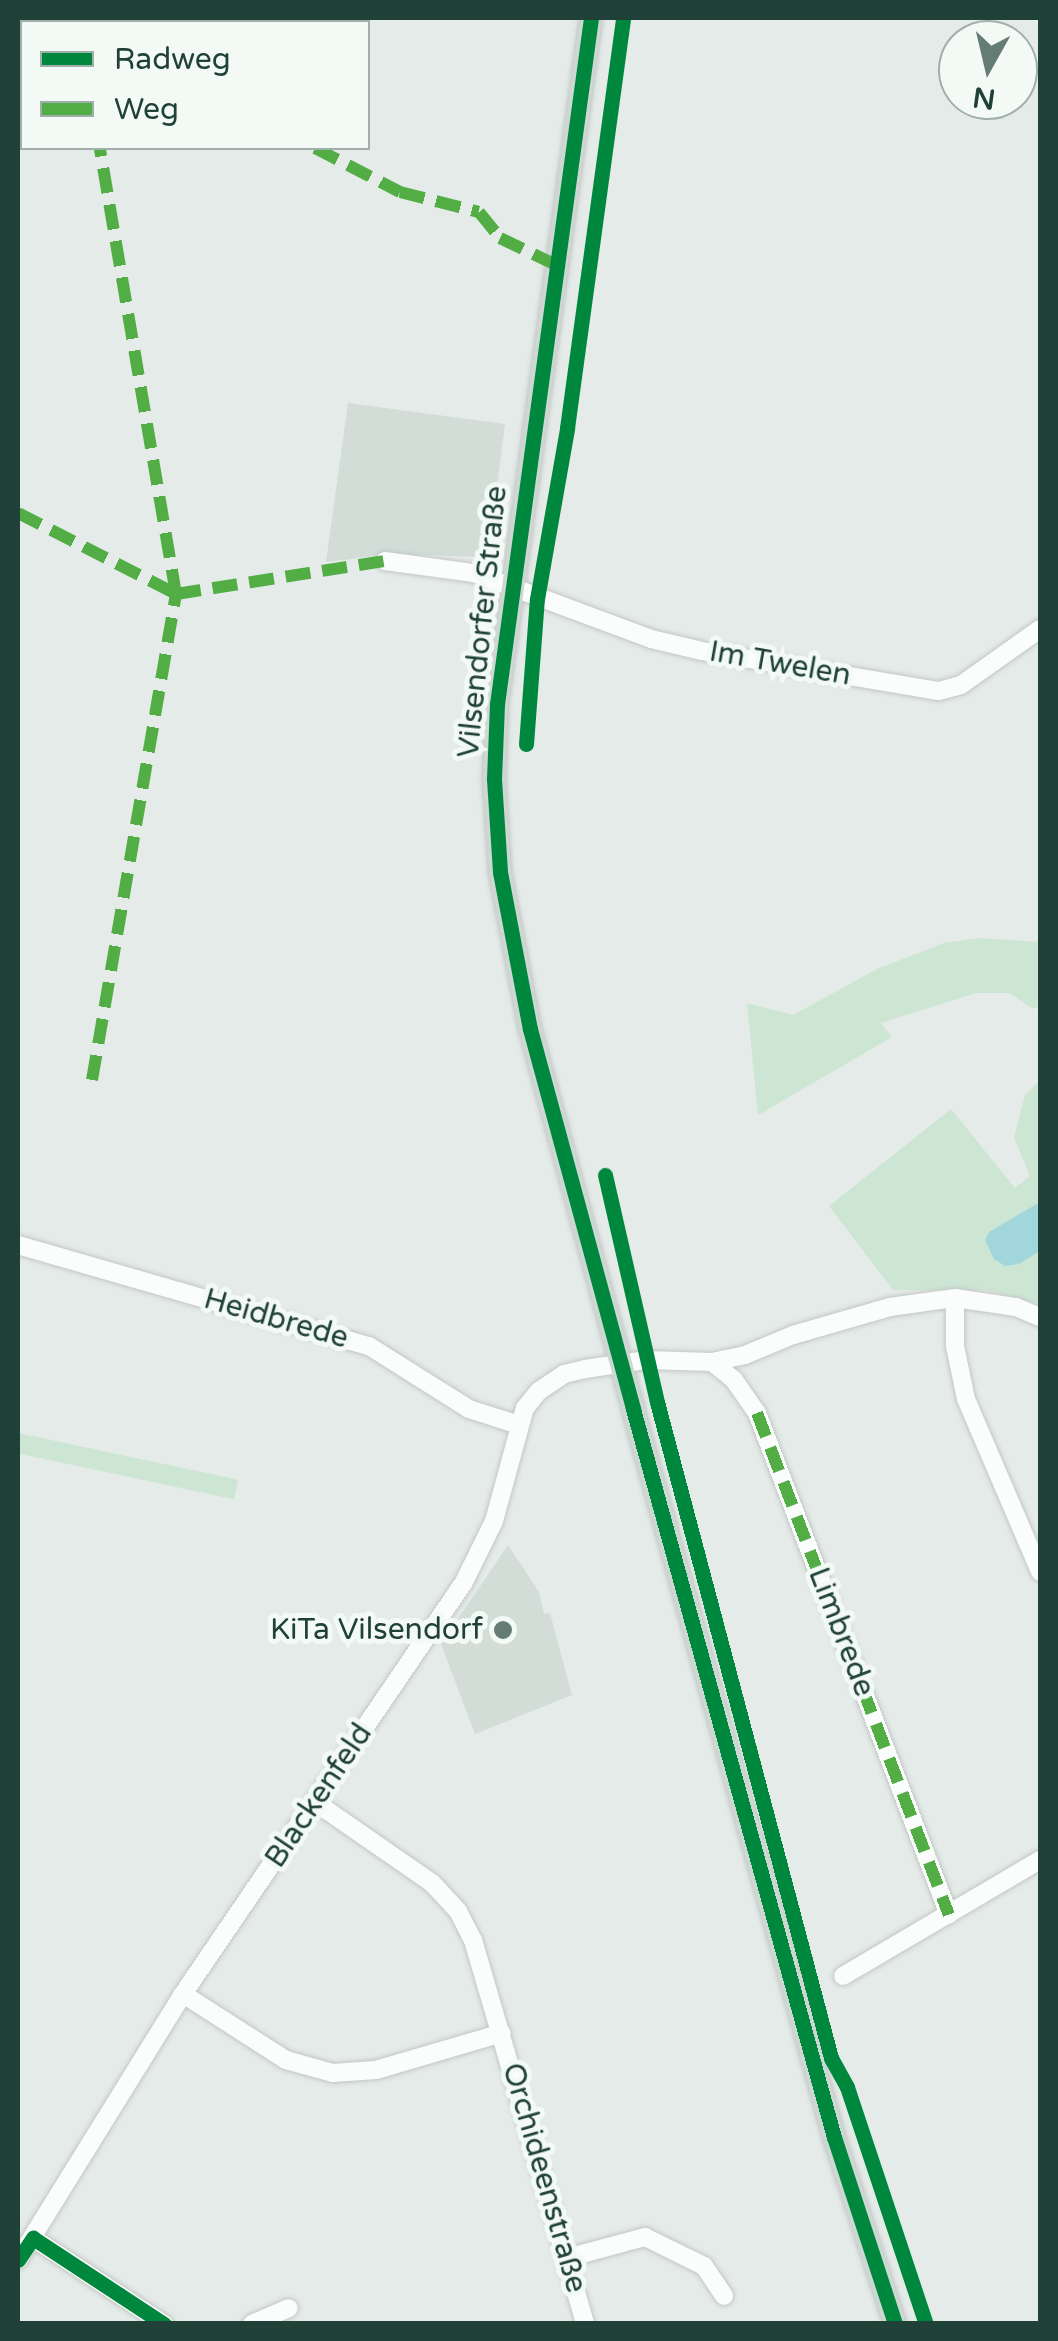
<!DOCTYPE html>
<meta charset="utf-8">
<style>
body{margin:0}
#map{position:relative;width:1058px;height:2341px;overflow:hidden;background:#e5ebe8;font-family:"Varela Round",sans-serif}
div>[style]{position:absolute}
.built>*{inset:0;background:#d2ddd8}
.green>*{inset:0;background:#cde6d4;transform-origin:0 0}
.water>*{inset:0;background:#a2d6dd}
.roads{filter:drop-shadow(0 0 2px #c2c8c5) drop-shadow(0 0 2px #c2c8c5)}
.minor>*{height:18px;margin:-9px;padding:0 9px;transform-origin:9px;border-radius:9px;background:#fbfcfc}
.major>*{height:22px;margin:-11px;padding:0 11px;transform-origin:11px;border-radius:11px;background:#cdd7d4}
.quiet>*{height:12px;margin-top:-6px;transform-origin:0;background:repeating-linear-gradient(90deg,#52ad45 0 25px,transparent 0 37px)}
.cycleway>*{height:15px;margin:-7.5px;padding:0 7.5px;transform-origin:7.5px;border-radius:7.5px;background:#00873e}
.dots>*{width:28px;height:28px;translate:-50% -50%;box-sizing:border-box;border:5px solid #f3faf6;border-radius:50%}
span{translate:-50% -50%;white-space:nowrap;text-align:center;line-height:1.15;-webkit-text-stroke:10px #f3faf6;paint-order:stroke}
.street-label{font-size:30px;color:#204137}
.poi-label{font-size:30px;color:#204137}
.right{translate:-100% -50%;text-align:right}
.frame{position:absolute;inset:0;border:20px solid #204137;pointer-events:none}
.legend{position:absolute;left:20px;top:20px;width:350px;height:130px;box-sizing:border-box;background:#f3faf6;border:2px solid #9fb0aa;margin:0;padding:12px 18px;list-style:none;font-size:30px;color:#204137}
.legend li{display:flex;align-items:center;gap:20px;height:50px}
.legend b{width:50px;border:2px solid #9fb0aa}
.north{position:absolute;left:938px;top:20px;width:100px;height:100px;box-sizing:border-box;background:#f3faf6;border:2px solid #9fb0aa;border-radius:50%;rotate:188deg;font-size:28px;font-weight:700;line-height:40px;text-align:center;color:#204137}
.north::after{content:'';display:block;margin:auto;width:35px;height:45px;background:#657c75;clip-path:polygon(50% 0,100% 100%,50% 72%,0 100%)}
</style>
<div id="map">
<div class="built">
<div style="clip-path:polygon(348px 403px,505px 424px,489px 550px,481px 557px,394px 554px,326px 562px)"></div>
<div style="clip-path:polygon(508px 1545px,539px 1592px,544px 1614px,550px 1613px,572px 1695px,475px 1734px,441px 1644px)"></div>
</div>
<div class="green">
<div style="clip-path:polygon(979px 938px,1040px 942px,1040px 1006px,1033px 1009px,1009px 993px,976px 993px,881px 1023px,892px 1037px,758px 1115px,747px 1003px,793px 1015px,877px 969px,944px 943px)"></div>
<div style="clip-path:polygon(1040px 1080px,1040px 1304px,985px 1290px,893px 1290px,829px 1206px,951px 1109px,1015px 1188px,1030px 1176px,1014px 1138px,1025px 1095px)"></div>
<div style="left:18px;top:1433px;width:225px;height:20px;rotate:12deg"></div>
</div>
<div class="water">
<div style="clip-path:polygon(1040px 1202px,1040px 1251px,1019px 1264px,1005px 1266px,994px 1259px,985px 1240px,989px 1232px)"></div>
</div>
<div class="roads">
<div class="minor">
<div style="left:385px;top:561px;width:90px;rotate:7.7deg"></div>
<div style="left:474px;top:573px;width:189px;rotate:20.4deg"></div>
<div style="left:651px;top:639px;width:52px;rotate:13.2deg"></div>
<div style="left:702px;top:651px;width:240px;rotate:9.6deg"></div>
<div style="left:939px;top:691px;width:23px;rotate:-15deg"></div>
<div style="left:961px;top:685px;width:97px;rotate:-35.3deg"></div>
<div style="left:18px;top:1245px;width:365px;rotate:16.1deg"></div>
<div style="left:369px;top:1346px;width:118px;rotate:32.2deg"></div>
<div style="left:469px;top:1409px;width:52px;rotate:17.7deg"></div>
<div style="left:955px;top:1298px;width:48px;rotate:90deg"></div>
<div style="left:955px;top:1346px;width:54px;rotate:78.3deg"></div>
<div style="left:966px;top:1399px;width:188px;rotate:66.8deg"></div>
<div style="left:712px;top:1362px;width:28px;rotate:39deg"></div>
<div style="left:734px;top:1380px;width:40px;rotate:55.1deg"></div>
<div style="left:757px;top:1413px;width:537px;rotate:69.07deg"></div>
<div style="left:315px;top:1802px;width:142px;rotate:34.7deg"></div>
<div style="left:432px;top:1883px;width:38px;rotate:47deg"></div>
<div style="left:458px;top:1911px;width:33px;rotate:63deg"></div>
<div style="left:473px;top:1940px;width:400px;rotate:73.7deg"></div>
<div style="left:843px;top:1976px;width:229px;rotate:-30.5deg"></div>
<div style="left:183px;top:1994px;width:122px;rotate:32.7deg"></div>
<div style="left:286px;top:2060px;width:49px;rotate:15.5deg"></div>
<div style="left:333px;top:2073px;width:43px;rotate:-4deg"></div>
<div style="left:376px;top:2070px;width:131px;rotate:-16.4deg"></div>
<div style="left:33px;top:2238px;width:157px;rotate:33.3deg"></div>
<div style="left:567px;top:2258px;width:81px;rotate:-15.1deg"></div>
<div style="left:645px;top:2237px;width:66px;rotate:26.2deg"></div>
<div style="left:704px;top:2266px;width:36px;rotate:56deg"></div>
<div style="left:18px;top:2260px;width:313px;rotate:-58.2deg"></div>
<div style="left:183px;top:1994px;width:496px;rotate:-55.7deg"></div>
<div style="left:463px;top:1584px;width:70px;rotate:-63.8deg"></div>
<div style="left:494px;top:1521px;width:117px;rotate:-74.7deg"></div>
<div style="left:525px;top:1408px;width:22px;rotate:-51deg"></div>
<div style="left:539px;top:1391px;width:30px;rotate:-34deg"></div>
<div style="left:564px;top:1374px;width:22px;rotate:-13deg"></div>
<div style="left:585px;top:1369px;width:62px;rotate:-8.4deg"></div>
<div style="left:646px;top:1360px;width:66px;rotate:1.7deg"></div>
<div style="left:712px;top:1362px;width:34px;rotate:-12deg"></div>
<div style="left:745px;top:1355px;width:52px;rotate:-22.6deg"></div>
<div style="left:793px;top:1335px;width:101px;rotate:-16.1deg"></div>
<div style="left:890px;top:1307px;width:66px;rotate:-7.9deg"></div>
<div style="left:955px;top:1298px;width:62px;rotate:8.4deg"></div>
<div style="left:1016px;top:1307px;width:26px;rotate:23deg"></div>
<div style="left:252px;top:2324px;width:40px;rotate:-23.4deg"></div>
</div>
<div class="major">
<div style="left:591px;top:18px;width:692px;rotate:97.8deg"></div>
<div style="left:497px;top:704px;width:75px;rotate:92.3deg"></div>
<div style="left:494px;top:779px;width:93px;rotate:86.3deg"></div>
<div style="left:500px;top:872px;width:160px;rotate:79.2deg"></div>
<div style="left:530px;top:1029px;width:394px;rotate:74.8deg"></div>
<div style="left:633px;top:1409px;width:755px;rotate:74.57deg"></div>
<div style="left:834px;top:2137px;width:197px;rotate:71.9deg"></div>
</div>
</div>
<div class="quiet">
<div style="left:91px;top:18px;width:4px;rotate:90deg"></div>
<div style="left:315px;top:148px;width:96px;rotate:27.4deg"></div>
<div style="left:400px;top:192px;width:81px;rotate:14.2deg"></div>
<div style="left:479px;top:212px;width:33px;rotate:51deg"></div>
<div style="left:500px;top:238px;width:62px;rotate:25.7deg"></div>
<div style="left:18px;top:513px;width:178px;rotate:27.1deg"></div>
<div style="left:176px;top:594px;width:212px;rotate:-9deg"></div>
<div style="left:92px;top:1080px;width:493px;rotate:-80.2deg"></div>
<div style="left:176px;top:594px;width:452px;rotate:-99.7deg"></div>
<div style="left:757px;top:1413px;width:537px;rotate:69.07deg"></div>
</div>
<div class="cycleway">
<div style="left:591px;top:18px;width:692px;rotate:97.8deg"></div>
<div style="left:497px;top:704px;width:75px;rotate:92.3deg"></div>
<div style="left:494px;top:779px;width:93px;rotate:86.3deg"></div>
<div style="left:500px;top:872px;width:160px;rotate:79.2deg"></div>
<div style="left:530px;top:1029px;width:394px;rotate:74.8deg"></div>
<div style="left:633px;top:1409px;width:755px;rotate:74.57deg"></div>
<div style="left:834px;top:2137px;width:197px;rotate:71.9deg"></div>
<div style="left:526px;top:744px;width:145px;rotate:-85.7deg"></div>
<div style="left:537px;top:599px;width:174px;rotate:-80deg"></div>
<div style="left:567px;top:428px;width:414px;rotate:-82.2deg"></div>
<div style="left:605px;top:1175px;width:233px;rotate:77.1deg"></div>
<div style="left:657px;top:1402px;width:679px;rotate:75.14deg"></div>
<div style="left:831px;top:2058px;width:33px;rotate:61deg"></div>
<div style="left:847px;top:2087px;width:250px;rotate:71.6deg"></div>
<div style="left:18px;top:2260px;width:27px;rotate:-56deg"></div>
<div style="left:33px;top:2238px;width:157px;rotate:33.3deg"></div>
</div>
<div class="dots">
<div style="left:503px;top:1630px;background:#657c75"></div>
</div>
<div class="street-label">
<span style="left:483px;top:622px;rotate:-84deg">Vilsendorfer Straße</span>
<span style="left:780px;top:664px;rotate:10deg">Im Twelen</span>
<span style="left:276px;top:1319px;rotate:16deg">Heidbrede</span>
<span style="left:841px;top:1632px;rotate:69deg">Limbrede</span>
<span style="left:319px;top:1796px;rotate:-56deg">Blackenfeld</span>
<span style="left:544px;top:2178px;rotate:74deg">Orchideenstraße</span>
</div>
<div class="poi-label">
<span class="right" style="left:483px;top:1630px">KiTa Vilsendorf</span>
</div>
<div class="frame"></div>
<ul class="legend">
<li><b style="height:12px;background:#00873e"></b>Radweg</li>
<li><b style="height:12px;background:#52ad45"></b>Weg</li>
</ul>
<div class="north">N</div>
</div>
